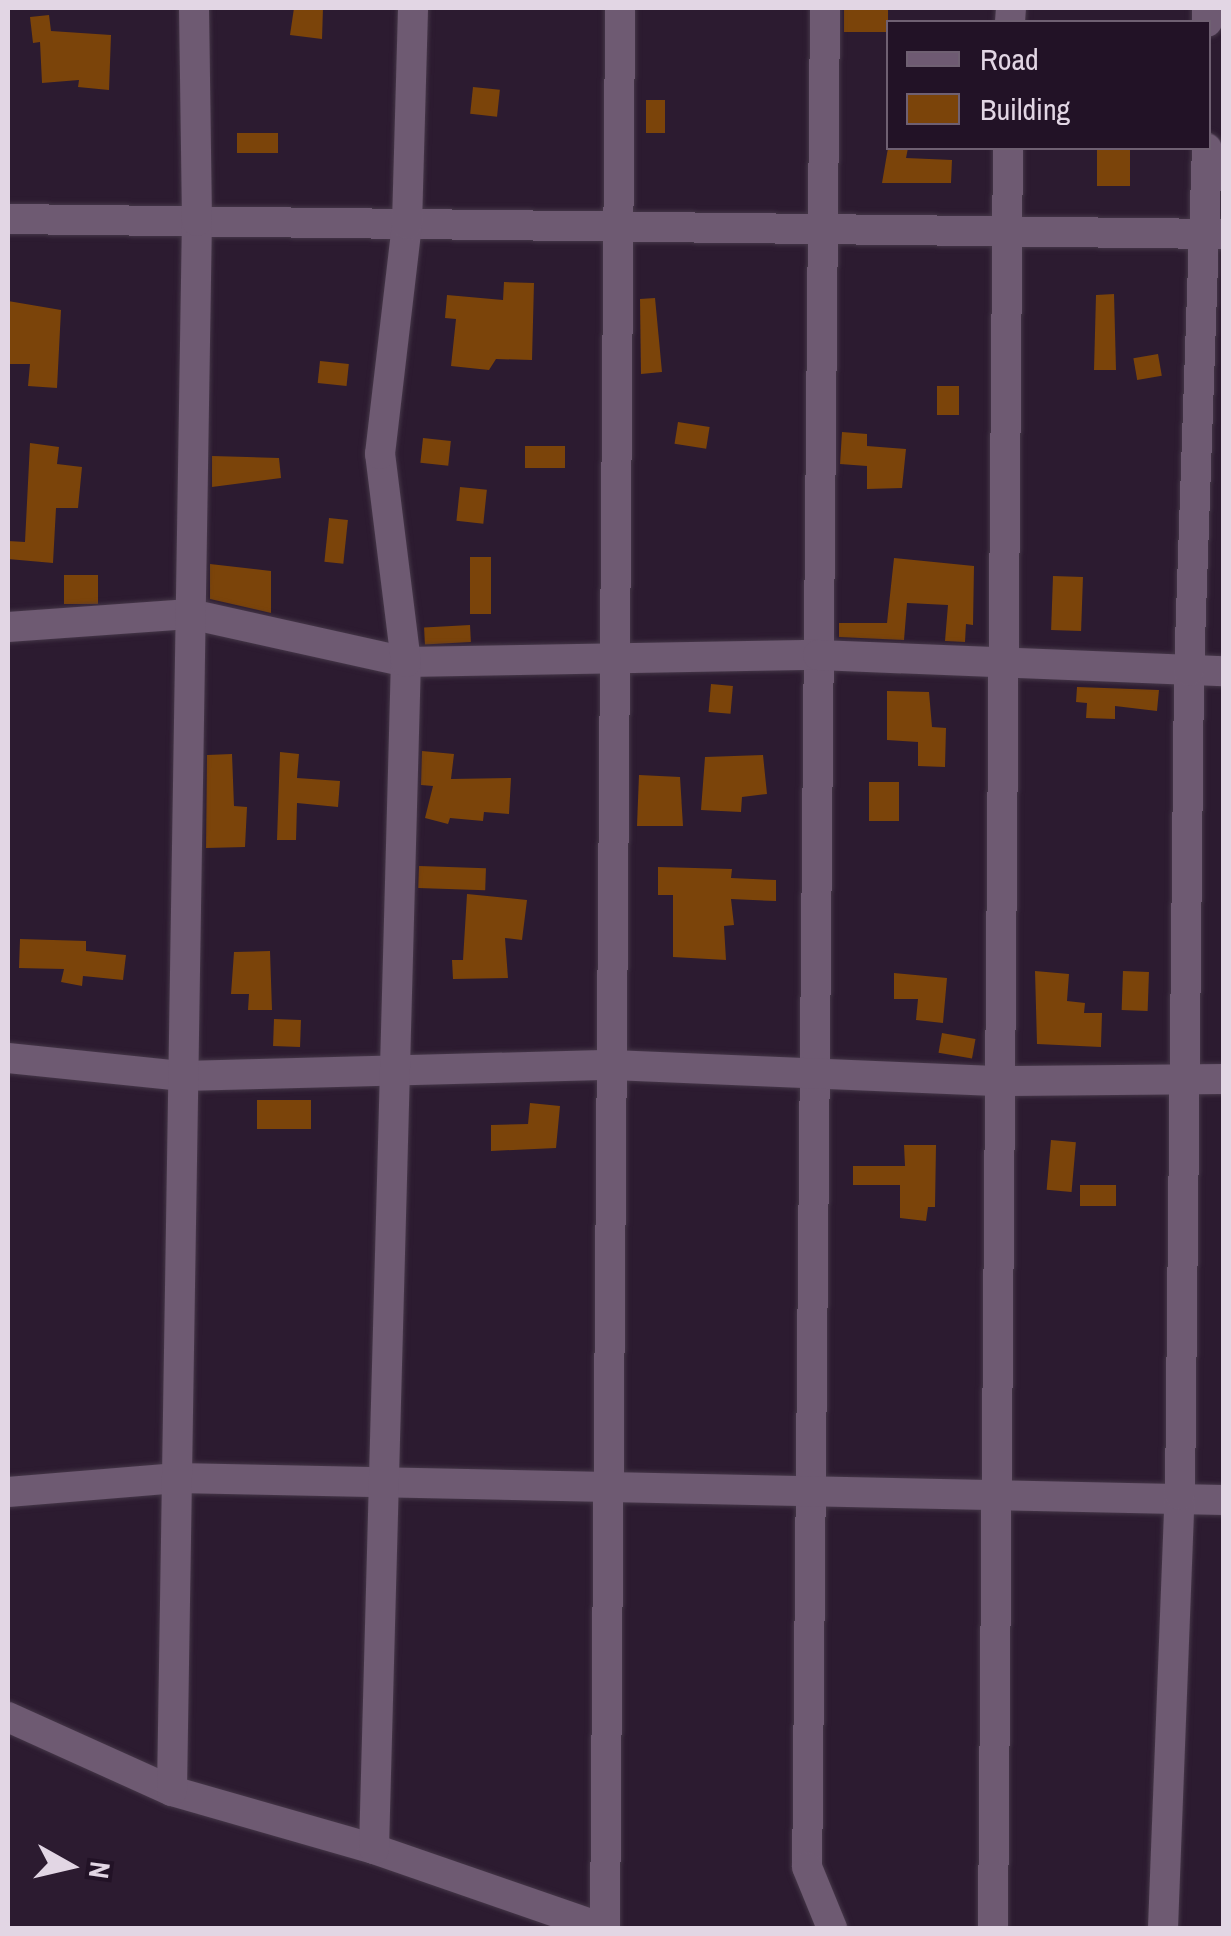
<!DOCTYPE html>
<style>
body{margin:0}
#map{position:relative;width:1231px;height:1936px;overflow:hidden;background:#2c1b30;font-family:"Archivo Narrow",sans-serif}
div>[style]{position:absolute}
.building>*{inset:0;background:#7b440a;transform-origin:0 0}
.roads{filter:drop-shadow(0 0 2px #453748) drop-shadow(0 0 2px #453748)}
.minor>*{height:30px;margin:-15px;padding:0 15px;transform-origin:15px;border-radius:15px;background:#6e5a72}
span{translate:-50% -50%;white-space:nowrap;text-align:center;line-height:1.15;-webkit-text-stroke:10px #221226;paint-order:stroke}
.frame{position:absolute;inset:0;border:10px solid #e2d6e4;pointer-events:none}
.legend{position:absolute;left:886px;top:20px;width:325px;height:130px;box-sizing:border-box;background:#221226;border:2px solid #6f6072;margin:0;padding:12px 18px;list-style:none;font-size:30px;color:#e2d6e4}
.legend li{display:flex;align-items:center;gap:20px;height:50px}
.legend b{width:50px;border:2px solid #6f6072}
.north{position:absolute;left:20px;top:1816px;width:100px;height:100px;-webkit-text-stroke:8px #221226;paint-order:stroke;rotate:98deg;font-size:28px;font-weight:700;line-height:40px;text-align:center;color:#e2d6e4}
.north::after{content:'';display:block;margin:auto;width:35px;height:45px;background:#e2d6e4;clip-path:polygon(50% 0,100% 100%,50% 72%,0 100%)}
</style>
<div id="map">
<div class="building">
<div style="clip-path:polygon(294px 8px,323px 8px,322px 39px,290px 35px)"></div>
<div style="left:844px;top:8px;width:44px;height:24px"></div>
<div style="clip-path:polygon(49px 15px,51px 31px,111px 35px,109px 90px,78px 87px,79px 80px,42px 83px,40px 42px,33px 43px,30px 17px)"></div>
<div style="left:473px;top:87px;width:27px;height:27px;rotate:6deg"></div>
<div style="left:646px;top:100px;width:19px;height:33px"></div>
<div style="left:237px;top:133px;width:41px;height:20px"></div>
<div style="clip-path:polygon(888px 148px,908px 148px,906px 158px,952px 160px,951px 183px,882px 183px)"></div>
<div style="left:1097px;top:148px;width:33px;height:38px"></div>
<div style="clip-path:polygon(504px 282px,534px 283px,532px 360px,496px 359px,489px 370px,451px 366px,456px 319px,445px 318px,447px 295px,503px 300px)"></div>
<div style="clip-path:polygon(1114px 294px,1116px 370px,1094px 370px,1096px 295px)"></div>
<div style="clip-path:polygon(655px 298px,662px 372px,641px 374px,640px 299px)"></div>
<div style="clip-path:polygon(8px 301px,61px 310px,57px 388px,28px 386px,30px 364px,8px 364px)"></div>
<div style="left:1158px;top:354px;width:22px;height:25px;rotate:80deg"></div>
<div style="left:320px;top:361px;width:29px;height:22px;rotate:6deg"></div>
<div style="left:937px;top:386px;width:22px;height:29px"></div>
<div style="left:678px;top:422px;width:32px;height:22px;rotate:9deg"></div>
<div style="clip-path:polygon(842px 432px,867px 434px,867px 446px,906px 449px,902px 488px,867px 489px,867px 466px,840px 464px)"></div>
<div style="left:423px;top:438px;width:28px;height:25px;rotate:6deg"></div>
<div style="clip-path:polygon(30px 443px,59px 447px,57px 464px,82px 467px,78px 508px,56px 508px,53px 563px,8px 559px,8px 541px,25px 542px)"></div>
<div style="left:565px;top:446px;width:22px;height:40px;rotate:90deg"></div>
<div style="clip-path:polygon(212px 456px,279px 458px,281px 478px,212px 487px)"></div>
<div style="left:460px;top:487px;width:27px;height:34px;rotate:6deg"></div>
<div style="left:329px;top:518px;width:19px;height:44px;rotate:6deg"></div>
<div style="left:470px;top:557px;width:21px;height:57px"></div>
<div style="clip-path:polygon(894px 558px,974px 566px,973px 625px,966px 624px,965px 642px,945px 641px,948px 605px,907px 603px,904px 640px,839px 637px,839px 623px,887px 623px)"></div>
<div style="clip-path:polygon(210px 564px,271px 571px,271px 613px,210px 599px)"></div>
<div style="left:64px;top:575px;width:34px;height:29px"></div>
<div style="left:1053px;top:576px;width:30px;height:54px;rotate:2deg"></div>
<div style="left:470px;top:625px;width:17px;height:46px;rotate:87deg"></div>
<div style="left:711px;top:684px;width:22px;height:28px;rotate:5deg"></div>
<div style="clip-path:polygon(1077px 687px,1159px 690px,1157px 711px,1115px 706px,1115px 719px,1086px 718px,1087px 703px,1076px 702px)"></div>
<div style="clip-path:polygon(887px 691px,929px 692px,932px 727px,946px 728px,945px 767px,918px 766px,918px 742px,887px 740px)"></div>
<div style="clip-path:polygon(422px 751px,454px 754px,451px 779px,511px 778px,509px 814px,484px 812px,483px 821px,450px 818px,448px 824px,425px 818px,433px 786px,421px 785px)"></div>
<div style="clip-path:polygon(280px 752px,299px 754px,297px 778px,340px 781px,338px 807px,297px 803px,296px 840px,277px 840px)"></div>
<div style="clip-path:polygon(232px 754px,234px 806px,247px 807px,245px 847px,206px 848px,207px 755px)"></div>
<div style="clip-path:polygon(763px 755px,767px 794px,742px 797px,741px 812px,701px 810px,705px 757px)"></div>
<div style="clip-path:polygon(639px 775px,680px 777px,683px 826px,637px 826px)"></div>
<div style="left:869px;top:782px;width:30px;height:39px"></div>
<div style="left:419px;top:866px;width:67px;height:22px;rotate:2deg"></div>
<div style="clip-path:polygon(658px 867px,732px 869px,731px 878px,776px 880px,776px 901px,731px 899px,734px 925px,724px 926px,726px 960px,673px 957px,673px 895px,658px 895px)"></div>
<div style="clip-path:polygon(467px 894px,527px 900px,522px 940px,505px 938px,508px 978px,453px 979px,452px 960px,463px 960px)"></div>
<div style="clip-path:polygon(20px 939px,86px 941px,86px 951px,126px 955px,123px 980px,83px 976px,82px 986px,61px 982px,64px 969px,19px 968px)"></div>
<div style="clip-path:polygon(270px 951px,272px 1010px,248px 1010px,249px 994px,231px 994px,234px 952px)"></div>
<div style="clip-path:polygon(1035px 971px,1069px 974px,1067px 1001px,1085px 1003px,1084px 1013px,1102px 1013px,1101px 1047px,1037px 1044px)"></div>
<div style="left:1123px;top:971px;width:26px;height:39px;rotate:2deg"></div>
<div style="clip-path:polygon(894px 973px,947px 978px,943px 1023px,916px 1020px,918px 999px,894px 999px)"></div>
<div style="left:274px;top:1019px;width:27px;height:27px;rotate:2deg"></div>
<div style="left:942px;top:1033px;width:34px;height:20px;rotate:10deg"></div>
<div style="left:311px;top:1100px;width:29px;height:54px;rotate:90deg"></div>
<div style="clip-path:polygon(530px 1103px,560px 1106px,556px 1148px,491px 1151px,491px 1125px,528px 1124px)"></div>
<div style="left:1051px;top:1140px;width:25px;height:50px;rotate:5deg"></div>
<div style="clip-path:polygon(904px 1145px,936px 1145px,935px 1207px,928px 1207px,926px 1221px,900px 1218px,900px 1185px,853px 1185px,853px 1166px,905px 1166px)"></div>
<div style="left:1080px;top:1185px;width:36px;height:21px"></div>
</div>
<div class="roads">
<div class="minor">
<div style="left:825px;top:8px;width:1859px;rotate:90.55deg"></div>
<div style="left:807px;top:1867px;width:66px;rotate:67.7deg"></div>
<div style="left:1207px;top:8px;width:14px;rotate:90deg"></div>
<div style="left:1010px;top:22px;width:14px;rotate:-86deg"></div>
<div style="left:8px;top:219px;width:1216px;rotate:0.71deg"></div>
<div style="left:8px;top:627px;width:182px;rotate:-4.1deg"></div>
<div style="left:190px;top:614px;width:221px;rotate:12.5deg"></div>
<div style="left:406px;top:662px;width:412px;rotate:-1deg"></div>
<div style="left:818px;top:655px;width:406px;rotate:2.3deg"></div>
<div style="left:8px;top:1058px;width:176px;rotate:5.9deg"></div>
<div style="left:183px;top:1076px;width:429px;rotate:-1.5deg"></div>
<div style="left:612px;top:1065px;width:389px;rotate:2.4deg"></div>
<div style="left:1001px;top:1081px;width:223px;rotate:-0.5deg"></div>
<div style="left:8px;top:1492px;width:170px;rotate:-4.7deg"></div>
<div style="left:177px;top:1478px;width:1047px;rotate:1.2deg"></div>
<div style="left:8px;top:1717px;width:180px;rotate:24.3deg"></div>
<div style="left:172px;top:1791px;width:210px;rotate:16deg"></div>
<div style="left:374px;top:1849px;width:241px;rotate:19.1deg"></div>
<div style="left:172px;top:1791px;width:1570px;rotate:-89.09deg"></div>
<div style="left:197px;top:221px;width:213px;rotate:-90.8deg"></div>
<div style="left:374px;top:1849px;width:1187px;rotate:-88.46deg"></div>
<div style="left:406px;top:662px;width:210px;rotate:-97.1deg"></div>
<div style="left:380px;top:454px;width:232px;rotate:-83.3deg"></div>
<div style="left:407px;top:224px;width:216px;rotate:-88.4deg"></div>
<div style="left:605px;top:1928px;width:1920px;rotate:-89.55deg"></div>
<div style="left:993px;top:1928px;width:1780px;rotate:-89.52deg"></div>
<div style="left:1163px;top:1928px;width:433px;rotate:-87.8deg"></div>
<div style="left:1180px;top:1495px;width:824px;rotate:-89.37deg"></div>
<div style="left:1189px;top:671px;width:523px;rotate:-88.03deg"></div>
</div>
</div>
<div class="frame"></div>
<ul class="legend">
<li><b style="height:12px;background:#6e5a72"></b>Road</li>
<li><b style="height:28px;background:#7b440a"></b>Building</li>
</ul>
<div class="north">N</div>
</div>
